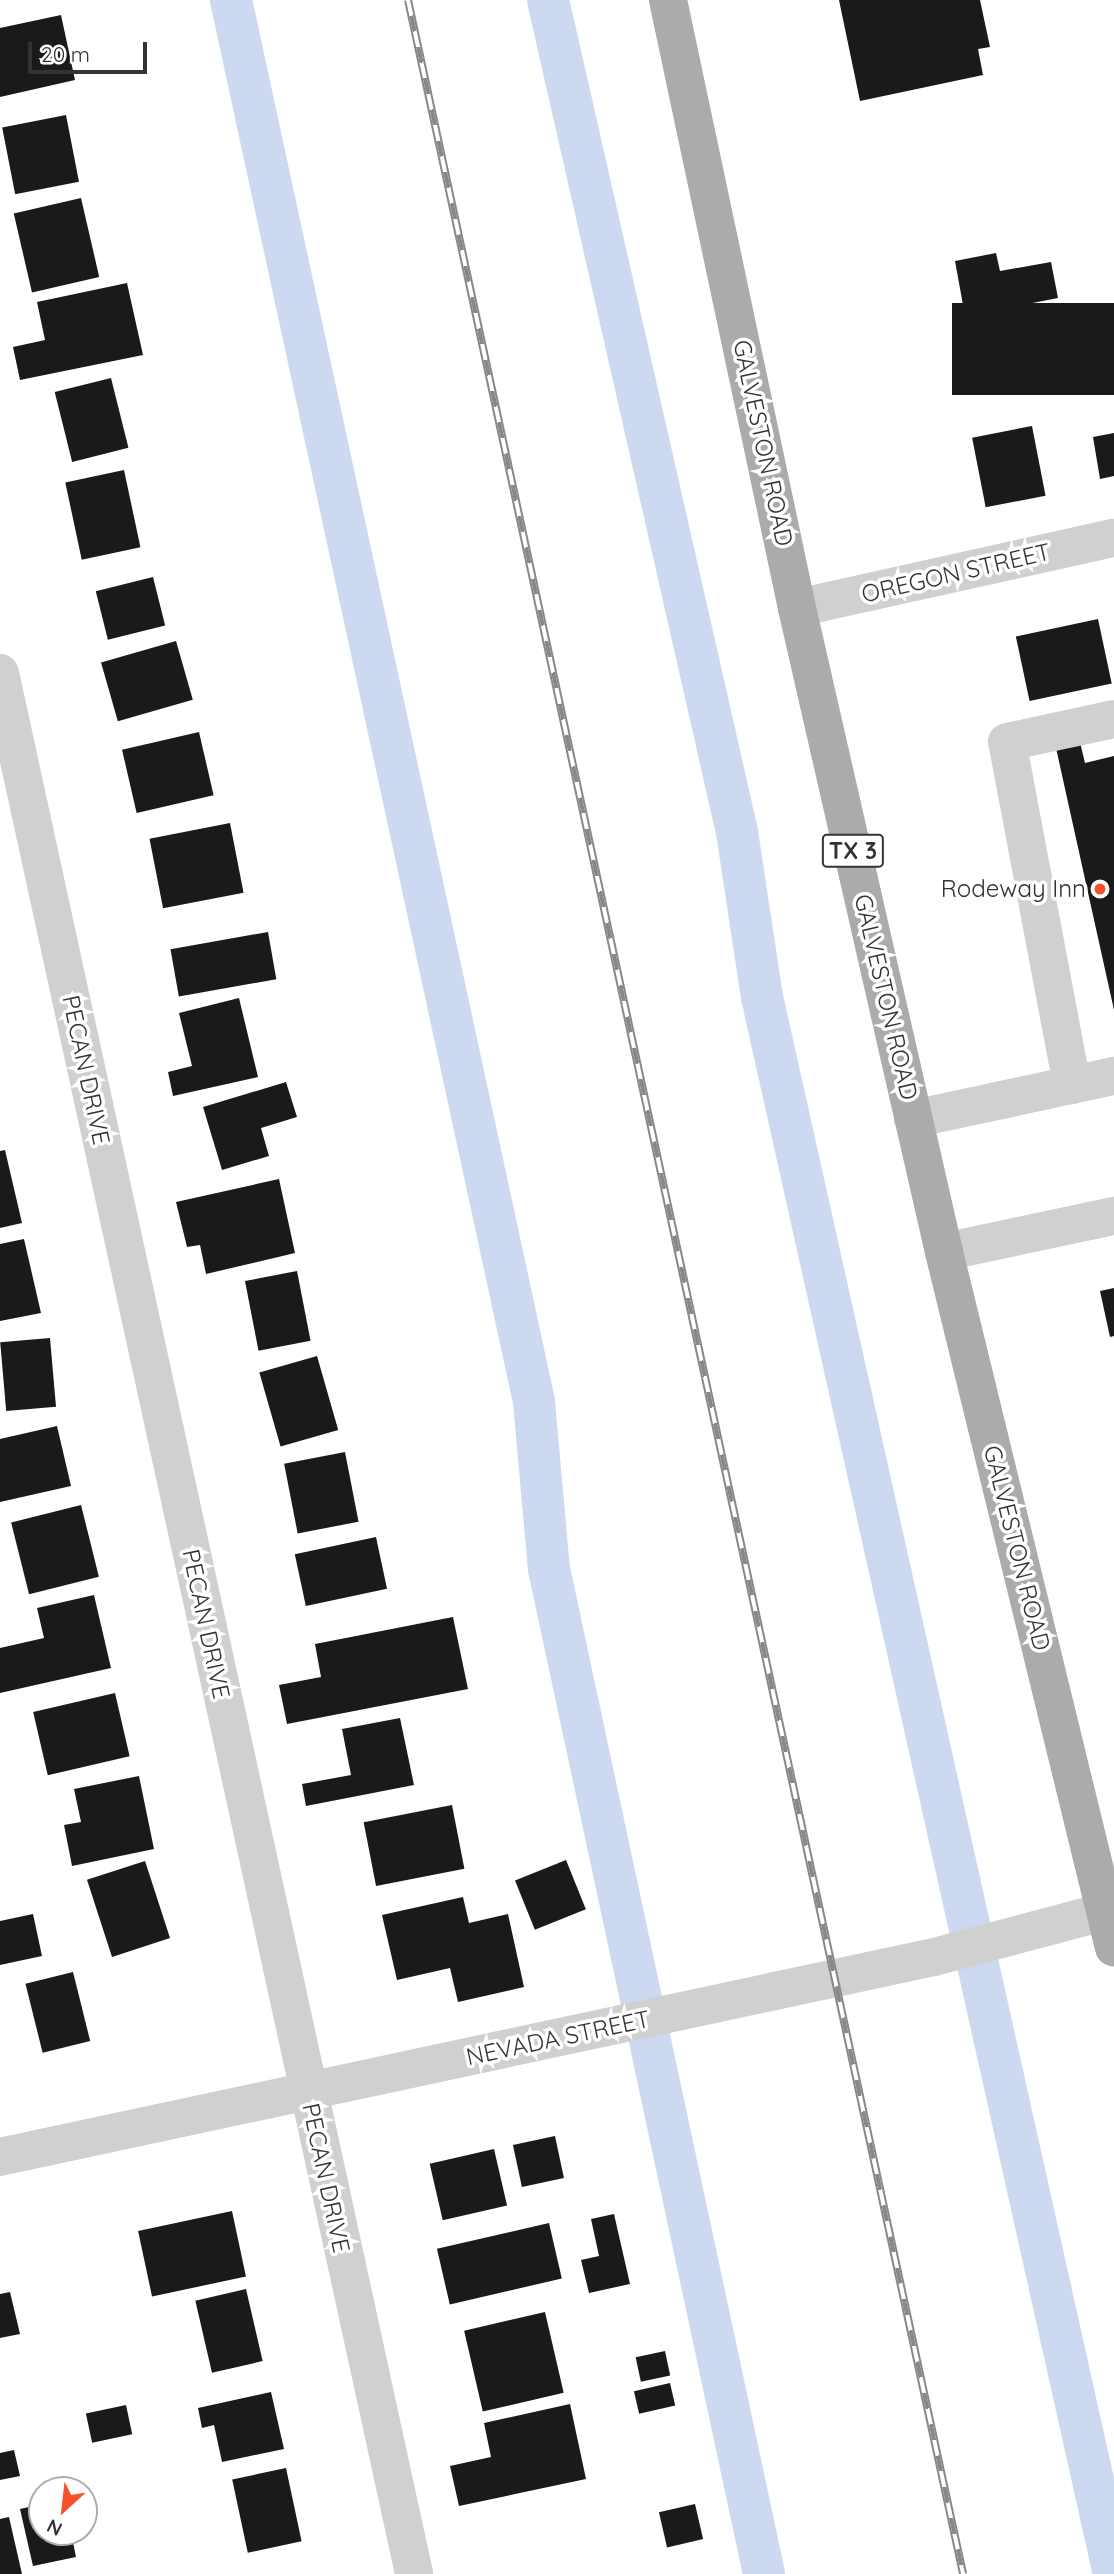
<!DOCTYPE html>
<style>
body{margin:0}
#map{position:relative;width:1114px;height:2574px;overflow:hidden;background:#fff;font-family:Quicksand,sans-serif}
div>[style]{position:absolute}
.canal>*{height:42px;margin:-21px;padding:0 21px;transform-origin:21px;border-radius:21px;background:#ccd9f1}
.building>*{inset:0;background:#1a1a1a;transform-origin:0 0}
.minor>*{height:38px;margin:-19px;padding:0 19px;transform-origin:19px;border-radius:19px;background:#d0d0d0}
.major>*{height:38px;margin:-19px;padding:0 19px;transform-origin:19px;border-radius:19px;background:#ababab}
.rail>*{height:8px;margin-top:-4px;transform-origin:0;background:repeating-linear-gradient(90deg,#fff 0 16px,#888 0 32px);box-sizing:border-box;border-block:2px solid #888}
.dots>*{width:19px;height:19px;translate:-50% -50%;box-sizing:border-box;border:4px solid #fff;border-radius:50%}
span{translate:-50% -50%;white-space:nowrap;text-align:center;line-height:1.15;-webkit-text-stroke:7px #fff;paint-order:stroke}
.shield-label span{padding:2px 5px;background:#fff;border:2px solid;border-radius:5px;-webkit-text-stroke-width:0}
.shield-label{font-size:23px;color:#333;font-weight:700}
.street-label{font-size:24px;color:#333}
.poi-label{font-size:24px;color:#333}
.right{translate:-100% -50%;text-align:right}
.north{position:absolute;left:28px;top:2476px;width:70px;height:70px;box-sizing:border-box;background:#fff;border:2px solid #adadad;border-radius:50%;rotate:207deg;font-size:19px;font-weight:700;line-height:28px;text-align:center;color:#333}
.north::after{content:'';display:block;margin:auto;width:24px;height:32px;background:#f4522b;clip-path:polygon(50% 0,100% 100%,50% 72%,0 100%)}
.scale{position:absolute;left:28px;top:42px;width:119px;height:32px;box-sizing:border-box;border:4px solid #333;border-top:0;padding-left:9px;font-size:21px;line-height:24px;white-space:nowrap;color:#333;-webkit-text-stroke:5px #fff;paint-order:stroke}
</style>
<div id="map">
<div class="canal">
<div style="left:231px;top:0;width:1434px;rotate:77.8deg"></div>
<div style="left:534px;top:1402px;width:168px;rotate:84.9deg"></div>
<div style="left:549px;top:1569px;width:1028px;rotate:77.92deg"></div>
<div style="left:548px;top:0;width:853px;rotate:77.2deg"></div>
<div style="left:737px;top:832px;width:167px;rotate:81.4deg"></div>
<div style="left:762px;top:997px;width:1616px;rotate:77.42deg"></div>
</div>
<div class="building">
<div style="clip-path:polygon(839px 0,980px 0,990px 47px,978px 49px,983px 75px,860px 101px)"></div>
<div style="clip-path:polygon(61px 15px,75px 80px,0 97px,0 28px)"></div>
<div style="left:66px;top:115px;width:68px;height:65px;rotate:79deg"></div>
<div style="left:81px;top:198px;width:81px;height:69px;rotate:77deg"></div>
<div style="clip-path:polygon(996px 253px,1000px 271px,1051px 262px,1058px 298px,965px 316px,955px 261px)"></div>
<div style="clip-path:polygon(127px 283px,143px 355px,20px 380px,13px 347px,45px 340px,37px 302px)"></div>
<div style="left:1114px;top:303px;width:92px;height:162px;rotate:90deg"></div>
<div style="left:111px;top:378px;width:72px;height:58px;rotate:76deg"></div>
<div style="left:1032px;top:426px;width:71px;height:61px;rotate:79deg"></div>
<div style="clip-path:polygon(1114px 433px,1114px 476px,1100px 479px,1093px 437px)"></div>
<div style="left:124px;top:470px;width:79px;height:60px;rotate:78deg"></div>
<div style="left:153px;top:577px;width:50px;height:59px;rotate:76deg"></div>
<div style="left:1098px;top:619px;width:66px;height:84px;rotate:78deg"></div>
<div style="left:176px;top:641px;width:61px;height:78px;rotate:74deg"></div>
<div style="left:199px;top:732px;width:65px;height:79px;rotate:77deg"></div>
<div style="clip-path:polygon(1078px 734px,1085px 763px,1114px 756px,1114px 1010px,1054px 739px)"></div>
<div style="left:230px;top:823px;width:71px;height:82px;rotate:79deg"></div>
<div style="left:268px;top:932px;width:48px;height:99px;rotate:80deg"></div>
<div style="clip-path:polygon(239px 998px,258px 1077px,173px 1096px,168px 1072px,192px 1066px,179px 1013px)"></div>
<div style="clip-path:polygon(286px 1082px,297px 1117px,261px 1128px,269px 1156px,222px 1170px,203px 1107px)"></div>
<div style="clip-path:polygon(5px 1150px,22px 1223px,0 1228px,0 1151px)"></div>
<div style="clip-path:polygon(279px 1179px,295px 1253px,206px 1274px,200px 1245px,187px 1247px,176px 1202px)"></div>
<div style="clip-path:polygon(24px 1239px,41px 1313px,0 1321px,0 1244px)"></div>
<div style="left:297px;top:1271px;width:71px;height:53px;rotate:79deg"></div>
<div style="clip-path:polygon(1114px 1288px,1114px 1336px,1110px 1337px,1100px 1291px)"></div>
<div style="left:50px;top:1338px;width:69px;height:50px;rotate:85deg"></div>
<div style="left:317px;top:1356px;width:77px;height:60px;rotate:74deg"></div>
<div style="clip-path:polygon(57px 1426px,71px 1486px,0 1502px,0 1439px)"></div>
<div style="left:345px;top:1452px;width:71px;height:62px;rotate:79deg"></div>
<div style="left:81px;top:1505px;width:74px;height:72px;rotate:76deg"></div>
<div style="left:376px;top:1537px;width:53px;height:83px;rotate:78deg"></div>
<div style="clip-path:polygon(94px 1595px,111px 1668px,0 1693px,0 1648px,44px 1638px,37px 1608px)"></div>
<div style="clip-path:polygon(453px 1617px,468px 1689px,287px 1724px,279px 1685px,321px 1677px,315px 1644px)"></div>
<div style="left:115px;top:1693px;width:65px;height:84px;rotate:77deg"></div>
<div style="clip-path:polygon(400px 1718px,414px 1785px,306px 1806px,302px 1784px,351px 1775px,342px 1729px)"></div>
<div style="clip-path:polygon(139px 1776px,154px 1849px,72px 1866px,64px 1825px,81px 1822px,74px 1789px)"></div>
<div style="left:452px;top:1805px;width:65px;height:90px;rotate:79deg"></div>
<div style="left:566px;top:1860px;width:53px;height:55px;rotate:68deg"></div>
<div style="left:145px;top:1861px;width:81px;height:61px;rotate:72deg"></div>
<div style="clip-path:polygon(463px 1897px,469px 1923px,508px 1914px,524px 1987px,458px 2002px,450px 1968px,397px 1980px,382px 1915px)"></div>
<div style="clip-path:polygon(33px 1914px,42px 1956px,0 1965px,0 1921px)"></div>
<div style="left:73px;top:1972px;width:71px;height:49px;rotate:76deg"></div>
<div style="left:555px;top:2136px;width:43px;height:43px;rotate:78deg"></div>
<div style="left:494px;top:2149px;width:58px;height:66px;rotate:77deg"></div>
<div style="left:232px;top:2211px;width:67px;height:96px;rotate:78deg"></div>
<div style="clip-path:polygon(614px 2214px,630px 2284px,589px 2293px,581px 2260px,599px 2256px,591px 2219px)"></div>
<div style="left:549px;top:2223px;width:57px;height:115px;rotate:77deg"></div>
<div style="left:246px;top:2289px;width:74px;height:52px;rotate:77deg"></div>
<div style="clip-path:polygon(10px 2292px,20px 2334px,0 2338px,0 2294px)"></div>
<div style="left:545px;top:2312px;width:83px;height:83px;rotate:77deg"></div>
<div style="left:665px;top:2351px;width:25px;height:30px;rotate:78deg"></div>
<div style="left:670px;top:2383px;width:23px;height:37px;rotate:77deg"></div>
<div style="clip-path:polygon(271px 2392px,284px 2449px,222px 2462px,214px 2425px,202px 2428px,198px 2408px)"></div>
<div style="clip-path:polygon(570px 2404px,586px 2479px,459px 2506px,450px 2466px,491px 2457px,484px 2423px)"></div>
<div style="left:126px;top:2405px;width:30px;height:41px;rotate:78deg"></div>
<div style="clip-path:polygon(14px 2450px,20px 2476px,0 2480px,0 2453px)"></div>
<div style="left:286px;top:2468px;width:75px;height:55px;rotate:78deg"></div>
<div style="clip-path:polygon(42px 2504px,42px 2532px,71px 2532px,76px 2557px,33px 2566px,20px 2509px)"></div>
<div style="left:695px;top:2504px;width:36px;height:37px;rotate:77deg"></div>
<div style="clip-path:polygon(9px 2517px,22px 2574px,0 2574px,0 2519px)"></div>
</div>
<div class="minor">
<div style="left:797px;top:608px;width:325px;rotate:-12.5deg"></div>
<div style="left:0;top:673px;width:1946px;rotate:77.71deg"></div>
<div style="left:1072px;top:1085px;width:349px;rotate:-100.7deg"></div>
<div style="left:1007px;top:742px;width:109px;rotate:-12.1deg"></div>
<div style="left:913px;top:1119px;width:206px;rotate:-12.1deg"></div>
<div style="left:944px;top:1252px;width:174px;rotate:-12deg"></div>
<div style="left:0;top:2157px;width:955px;rotate:-12.09deg"></div>
<div style="left:934px;top:1957px;width:186px;rotate:-14.9deg"></div>
</div>
<div class="major">
<div style="left:668px;top:0;width:622px;rotate:78.02deg"></div>
<div style="left:797px;top:608px;width:661px;rotate:77.14deg"></div>
<div style="left:944px;top:1252px;width:716px;rotate:76.27deg"></div>
</div>
<div class="rail">
<div style="left:408px;top:0;width:2633px;rotate:77.83deg"></div>
</div>
<div class="dots">
<div style="left:1100px;top:889px;background:#f4522b"></div>
</div>
<div class="shield-label">
<span style="left:853px;top:851px">TX 3</span>
</div>
<div class="street-label">
<span style="left:763px;top:443px;rotate:78deg">GALVESTON ROAD</span>
<span style="left:956px;top:573px;rotate:-13deg">OREGON STREET</span>
<span style="left:886px;top:997px;rotate:77deg">GALVESTON ROAD</span>
<span style="left:86px;top:1070px;rotate:78deg">PECAN DRIVE</span>
<span style="left:1017px;top:1548px;rotate:76deg">GALVESTON ROAD</span>
<span style="left:206px;top:1624px;rotate:78deg">PECAN DRIVE</span>
<span style="left:558px;top:2038px;rotate:-12deg">NEVADA STREET</span>
<span style="left:326px;top:2178px;rotate:78deg">PECAN DRIVE</span>
</div>
<div class="poi-label">
<span class="right" style="left:1086px;top:889px">Rodeway Inn</span>
</div>
<div class="north">N</div>
<div class="scale">20 m</div>
</div>
